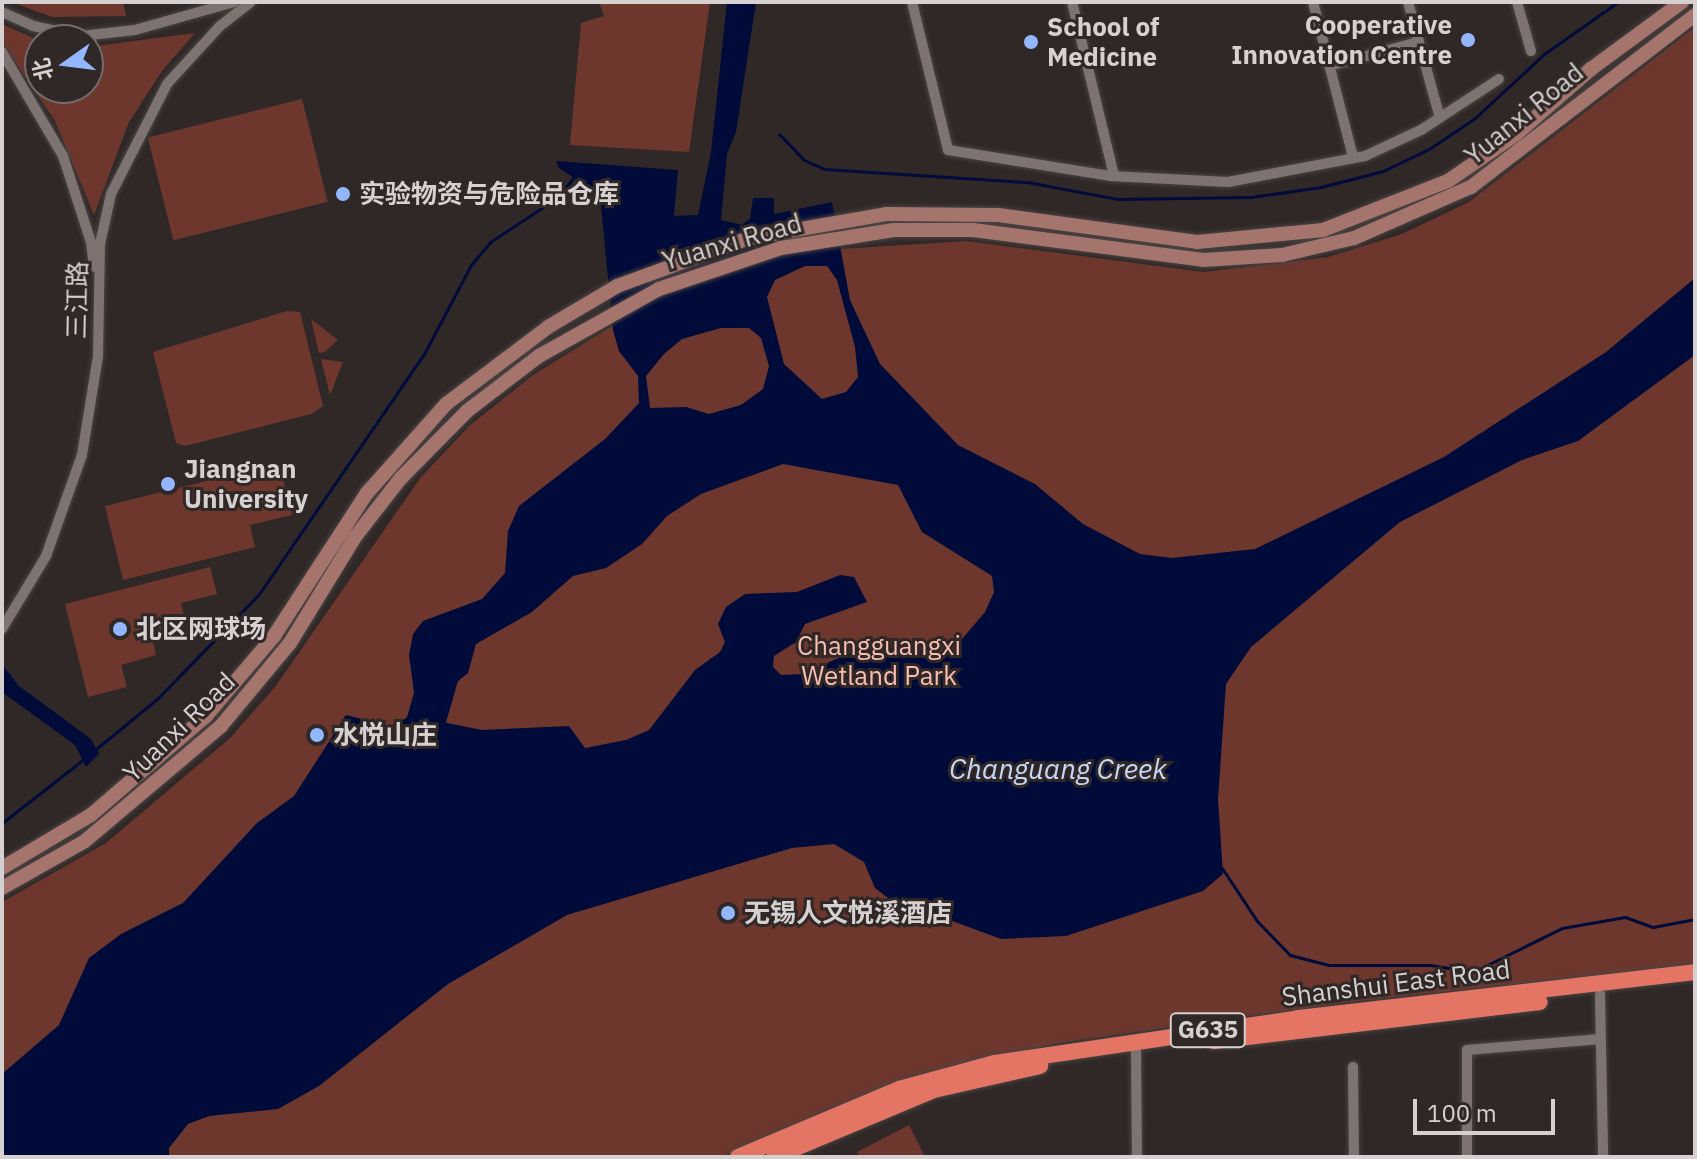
<!DOCTYPE html>
<meta charset="utf-8">
<style>
body{margin:0}
#map{position:relative;width:1697px;height:1159px;overflow:hidden;background:#2f2827;font-family:"IBM Plex Sans","Noto Sans SC",sans-serif}
div>[style]{position:absolute}
.green>*{inset:0;background:#6e372e;transform-origin:0 0}
.water>*{inset:0;background:#000b3a}
.stream>*{height:3px;margin:-1.5px;padding:0 1.5px;transform-origin:1.5px;border-radius:1.5px;background:#000b3a}
.river>*{height:16px;margin:-8px;padding:0 8px;transform-origin:8px;border-radius:8px;background:#000b3a}
.roads{filter:drop-shadow(0 0 2px #494342) drop-shadow(0 0 2px #494342)}
.minor>*{height:10px;margin:-5px;padding:0 5px;transform-origin:5px;border-radius:5px;background:#7d7472}
.secondary>*{height:14px;margin:-7px;padding:0 7px;transform-origin:7px;border-radius:7px;background:#a4746d}
.trunk>*{height:16px;margin:-8px;padding:0 8px;transform-origin:8px;border-radius:8px;background:#e47565}
.dots>*{width:22px;height:22px;translate:-50% -50%;box-sizing:border-box;border:4px solid #2f2827;border-radius:50%}
span{translate:-50% -50%;white-space:nowrap;text-align:center;line-height:1.15;-webkit-text-stroke:6px #2f2827;paint-order:stroke}
.shield-label span{padding:2px 6px;background:#2f2827;border:2px solid;border-radius:6px;-webkit-text-stroke-width:0}
.shield-label{font-size:24px;color:#d6d1d0;font-weight:700}
.poi-label{font-size:26px;color:#d6d1d0;font-weight:700}
.right{translate:-100% -50%;text-align:right}
.left{translate:0 -50%;text-align:left}
.street-label{font-size:26px;color:#d6d1d0}
.park-label{font-size:26px;color:#f9bcb1}
.water-label{font-size:28px;color:#c6d7f8;font-style:italic}
.frame{position:absolute;inset:0;border:4px solid #d6d1d0;pointer-events:none}
.north{position:absolute;left:24px;top:24px;width:80px;height:80px;box-sizing:border-box;background:#2f2827;border:2px solid #726c6b;border-radius:50%;rotate:256deg;font-size:22px;font-weight:700;line-height:32px;text-align:center;color:#d6d1d0}
.north::after{content:'';display:block;margin:auto;width:28px;height:36px;background:#93b7fd;clip-path:polygon(50% 0,100% 100%,50% 72%,0 100%)}
.scale{position:absolute;left:1413px;top:1099px;width:142px;height:36px;box-sizing:border-box;border:4px solid #d6d1d0;border-top:0;padding-left:10px;font-size:24px;line-height:28px;white-space:nowrap;color:#d6d1d0;-webkit-text-stroke:6px #2f2827;paint-order:stroke}
</style>
<div id="map">
<div class="green">
<div style="clip-path:polygon(12px 2px,123px 2px,126px 16px,52px 17px)"></div>
<div style="clip-path:polygon(599px 2px,710px 2px,689px 152px,570px 145px,581px 23px,604px 16px)"></div>
<div style="clip-path:polygon(2px 24px,40px 41px,40px 88px,88px 88px,88px 47px,195px 33px,162px 71px,129px 122px,94px 215px,55px 121px,2px 43px)"></div>
<div style="clip-path:polygon(1695px 27px,1695px 965px,1350px 1002px,1065px 1042px,957px 1064px,877px 1091px,721px 1157px,2px 1157px,2px 902px,106px 843px,230px 738px,275px 687px,421px 477px,469px 426px,533px 375px,612px 326px,775px 262px,840px 249px,967px 241px,1204px 272px,1328px 257px,1402px 234px,1469px 202px)"></div>
<div style="left:302px;top:99px;width:106px;height:159px;rotate:76deg"></div>
<div style="clip-path:polygon(287px 311px,300px 312px,323px 406px,311px 414px,185px 446px,176px 443px,153px 352px)"></div>
<div style="clip-path:polygon(311px 319px,338px 340px,325px 352px,319px 353px)"></div>
<div style="clip-path:polygon(321px 359px,343px 362px,330px 395px)"></div>
<div style="clip-path:polygon(279px 463px,292px 515px,250px 525px,255px 547px,123px 580px,105px 506px)"></div>
<div style="clip-path:polygon(210px 567px,217px 594px,181px 603px,186px 625px,151px 634px,156px 655px,121px 665px,127px 687px,88px 697px,65px 604px)"></div>
<div style="clip-path:polygon(909px 1125px,925px 1157px,859px 1157px,857px 1152px)"></div>
</div>
<div class="water">
<div style="clip-path:polygon(evenodd,727px 2px,756px 2px,736px 132px,727px 154px,721px 220px,742px 225px,750px 219px,753px 198px,774px 198px,774px 214px,832px 202px,850px 300px,880px 364px,958px 445px,1035px 484px,1083px 524px,1140px 554px,1172px 558px,1255px 549px,1444px 457px,1606px 352px,1695px 278px,1695px 355px,1578px 441px,1522px 460px,1400px 522px,1251px 647px,1226px 684px,1218px 799px,1223px 874px,1203px 891px,1066px 936px,1001px 939px,928px 912px,905px 911px,875px 888px,864px 862px,834px 844px,792px 848px,567px 915px,448px 984px,319px 1086px,278px 1109px,209px 1116px,188px 1124px,169px 1148px,169px 1157px,2px 1157px,2px 1074px,59px 1025px,89px 958px,121px 934px,183px 903px,257px 823px,294px 796px,346px 715px,394px 727px,407px 717px,414px 693px,409px 655px,413px 634px,423px 621px,482px 599px,505px 573px,508px 531px,519px 506px,605px 439px,639px 403px,638px 376px,619px 351px,613px 330px,600px 195px,559px 168px,556px 161px,678px 170px,674px 216px,698px 215px,711px 152px,727px 2px,805px 266px,827px 266px,837px 280px,855px 347px,858px 377px,846px 392px,822px 399px,784px 364px,767px 297px,775px 280px,805px 266px,727px 2px,721px 328px,749px 328px,761px 338px,769px 366px,763px 389px,741px 405px,709px 414px,686px 407px,650px 408px,646px 376px,664px 354px,682px 339px,721px 328px,727px 2px,783px 464px,898px 485px,922px 532px,992px 576px,994px 592px,985px 612px,951px 652px,867px 646px,801px 674px,781px 675px,773px 667px,774px 656px,796px 642px,805px 624px,867px 602px,854px 577px,840px 575px,797px 592px,745px 594px,726px 607px,718px 624px,725px 642px,720px 652px,695px 670px,649px 730px,626px 740px,585px 748px,569px 726px,482px 730px,447px 723px,436px 709px,440px 696px,468px 673px,476px 644px,532px 612px,573px 576px,606px 568px,642px 544px,667px 516px,701px 494px,783px 464px)"></div>
<div style="clip-path:polygon(2px 664px,19px 686px,91px 739px,99px 754px,86px 767px,75px 745px,2px 692px)"></div>
</div>
<div class="stream">
<div style="left:779px;top:134px;width:36px;rotate:46deg"></div>
<div style="left:804px;top:160px;width:22px;rotate:24deg"></div>
<div style="left:824px;top:169px;width:203px;rotate:3.7deg"></div>
<div style="left:1027px;top:182px;width:93px;rotate:10.6deg"></div>
<div style="left:1118px;top:199px;width:133px;rotate:-0.9deg"></div>
<div style="left:1251px;top:197px;width:71px;rotate:-8.1deg"></div>
<div style="left:1321px;top:187px;width:64px;rotate:-14.5deg"></div>
<div style="left:1383px;top:171px;width:51px;rotate:-25.6deg"></div>
<div style="left:1429px;top:149px;width:55px;rotate:-34deg"></div>
<div style="left:1475px;top:118px;width:94px;rotate:-42.8deg"></div>
<div style="left:1544px;top:54px;width:90px;rotate:-35.1deg"></div>
<div style="left:96px;top:749px;width:80px;rotate:-39.4deg"></div>
<div style="left:158px;top:698px;width:145px;rotate:-45.8deg"></div>
<div style="left:259px;top:594px;width:291px;rotate:-55.5deg"></div>
<div style="left:424px;top:354px;width:101px;rotate:-62.2deg"></div>
<div style="left:471px;top:265px;width:30px;rotate:-50deg"></div>
<div style="left:490px;top:242px;width:80px;rotate:-33.3deg"></div>
<div style="left:557px;top:198px;width:26px;rotate:-51deg"></div>
<div style="left:2px;top:823px;width:104px;rotate:-38deg"></div>
<div style="left:1222px;top:868px;width:64px;rotate:56.6deg"></div>
<div style="left:1257px;top:921px;width:47px;rotate:45.9deg"></div>
<div style="left:1290px;top:955px;width:40px;rotate:14.4deg"></div>
<div style="left:1329px;top:965px;width:101px"></div>
<div style="left:1430px;top:965px;width:44px;rotate:9.2deg"></div>
<div style="left:1473px;top:972px;width:99px;rotate:-26.3deg"></div>
<div style="left:1562px;top:928px;width:64px;rotate:-9.9deg"></div>
<div style="left:1625px;top:917px;width:30px;rotate:20deg"></div>
<div style="left:1653px;top:927px;width:43px;rotate:-10.8deg"></div>
</div>
<div class="river">
<div style="left:434px;top:735px;width:69px;rotate:-73.9deg"></div>
</div>
<div class="roads">
<div class="minor">
<div style="left:912px;top:2px;width:152px;rotate:76.3deg"></div>
<div style="left:948px;top:150px;width:164px;rotate:9.1deg"></div>
<div style="left:1110px;top:176px;width:118px;rotate:2.9deg"></div>
<div style="left:1228px;top:182px;width:139px;rotate:-10.7deg"></div>
<div style="left:1365px;top:156px;width:62px;rotate:-24.9deg"></div>
<div style="left:1421px;top:130px;width:93px;rotate:-33.2deg"></div>
<div style="left:1072px;top:2px;width:178px;rotate:76.4deg"></div>
<div style="left:1313px;top:2px;width:160px;rotate:75.5deg"></div>
<div style="left:1408px;top:2px;width:120px;rotate:74.6deg"></div>
<div style="left:1517px;top:2px;width:51px;rotate:74.1deg"></div>
<div style="left:2px;top:12px;width:34px;rotate:24deg"></div>
<div style="left:33px;top:26px;width:49px;rotate:11.8deg"></div>
<div style="left:81px;top:36px;width:54px;rotate:-6.3deg"></div>
<div style="left:135px;top:30px;width:103px;rotate:-15.8deg"></div>
<div style="left:2px;top:52px;width:121px;rotate:59.6deg"></div>
<div style="left:63px;top:156px;width:90px;rotate:72deg"></div>
<div style="left:91px;top:242px;width:25px;rotate:83deg"></div>
<div style="left:1329px;top:66px;width:92px;rotate:-15.1deg"></div>
<div style="left:2px;top:629px;width:85px;rotate:-58.9deg"></div>
<div style="left:46px;top:556px;width:107px;rotate:-70.4deg"></div>
<div style="left:82px;top:455px;width:100px;rotate:-80.8deg"></div>
<div style="left:98px;top:356px;width:112px;rotate:-89deg"></div>
<div style="left:100px;top:244px;width:51px;rotate:-77.6deg"></div>
<div style="left:111px;top:194px;width:123px;rotate:-63deg"></div>
<div style="left:167px;top:84px;width:79px;rotate:-47.6deg"></div>
<div style="left:220px;top:26px;width:39px;rotate:-38deg"></div>
<div style="left:1600px;top:994px;width:163px;rotate:88.9deg"></div>
<div style="left:1136px;top:1050px;width:107px;rotate:89.5deg"></div>
<div style="left:1353px;top:1067px;width:90px;rotate:89.4deg"></div>
<div style="left:1467px;top:1157px;width:107px;rotate:-90deg"></div>
<div style="left:1467px;top:1050px;width:134px;rotate:-4.7deg"></div>
</div>
<div class="secondary">
<div style="left:2px;top:868px;width:104px;rotate:-30.8deg"></div>
<div style="left:91px;top:815px;width:152px;rotate:-40.7deg"></div>
<div style="left:206px;top:716px;width:105px;rotate:-49.6deg"></div>
<div style="left:274px;top:636px;width:171px;rotate:-57deg"></div>
<div style="left:367px;top:493px;width:119px;rotate:-48.4deg"></div>
<div style="left:446px;top:404px;width:128px;rotate:-37deg"></div>
<div style="left:548px;top:327px;width:80px;rotate:-30.7deg"></div>
<div style="left:617px;top:286px;width:140px;rotate:-20deg"></div>
<div style="left:749px;top:238px;width:139px;rotate:-9.9deg"></div>
<div style="left:886px;top:214px;width:112px;rotate:0.5deg"></div>
<div style="left:998px;top:215px;width:201px;rotate:7.7deg"></div>
<div style="left:1197px;top:242px;width:127px;rotate:-5.4deg"></div>
<div style="left:1323px;top:230px;width:134px;rotate:-21.4deg"></div>
<div style="left:1448px;top:181px;width:81px;rotate:-34.5deg"></div>
<div style="left:1515px;top:135px;width:101px;rotate:-41deg"></div>
<div style="left:1591px;top:69px;width:113px;rotate:-36.4deg"></div>
<div style="left:2px;top:888px;width:95px;rotate:-29.5deg"></div>
<div style="left:85px;top:841px;width:178px;rotate:-40.2deg"></div>
<div style="left:221px;top:726px;width:108px;rotate:-50.3deg"></div>
<div style="left:290px;top:643px;width:124px;rotate:-58.5deg"></div>
<div style="left:355px;top:537px;width:75px;rotate:-52.1deg"></div>
<div style="left:401px;top:478px;width:94px;rotate:-45.4deg"></div>
<div style="left:467px;top:411px;width:91px;rotate:-37.4deg"></div>
<div style="left:539px;top:356px;width:137px;rotate:-29.2deg"></div>
<div style="left:659px;top:289px;width:129px;rotate:-18.6deg"></div>
<div style="left:781px;top:248px;width:114px;rotate:-9.1deg"></div>
<div style="left:894px;top:230px;width:79px"></div>
<div style="left:973px;top:230px;width:232px;rotate:7.4deg"></div>
<div style="left:1203px;top:260px;width:79px;rotate:-3.6deg"></div>
<div style="left:1282px;top:255px;width:74px;rotate:-13.3deg"></div>
<div style="left:1354px;top:238px;width:128px;rotate:-23.6deg"></div>
<div style="left:1471px;top:187px;width:282px;rotate:-37.5deg"></div>
</div>
<div class="trunk">
<div style="left:1214px;top:1041px;width:328px;rotate:-6.8deg"></div>
<div style="left:738px;top:1157px;width:175px;rotate:-22.9deg"></div>
<div style="left:899px;top:1089px;width:99px;rotate:-15.2deg"></div>
<div style="left:995px;top:1063px;width:306px;rotate:-8.4deg"></div>
<div style="left:1298px;top:1018px;width:400px;rotate:-6.6deg"></div>
<div style="left:774px;top:1157px;width:173px;rotate:-22.7deg"></div>
<div style="left:934px;top:1090px;width:109px;rotate:-12.8deg"></div>
</div>
</div>
<div class="dots">
<div style="left:1468px;top:40px;background:#93b7fd"></div>
<div style="left:1031px;top:42px;background:#93b7fd"></div>
<div style="left:343px;top:194px;background:#93b7fd"></div>
<div style="left:168px;top:484px;background:#93b7fd"></div>
<div style="left:120px;top:629px;background:#93b7fd"></div>
<div style="left:317px;top:735px;background:#93b7fd"></div>
<div style="left:728px;top:913px;background:#93b7fd"></div>
</div>
<div class="shield-label">
<span style="left:1208px;top:1030px">G635</span>
</div>
<div class="poi-label">
<span class="right" style="left:1452px;top:40px">Cooperative<br>Innovation Centre</span>
<span class="left" style="left:1047px;top:42px">School of<br>Medicine</span>
<span class="left" style="left:359px;top:194px">实验物资与危险品仓库</span>
<span class="left" style="left:184px;top:484px">Jiangnan<br>University</span>
<span class="left" style="left:136px;top:629px">北区网球场</span>
<span class="left" style="left:333px;top:735px">水悦山庄</span>
<span class="left" style="left:744px;top:913px">无锡人文悦溪酒店</span>
</div>
<div class="street-label">
<span style="left:1524px;top:114px;rotate:-39deg">Yuanxi Road</span>
<span style="left:732px;top:242px;rotate:-16deg">Yuanxi Road</span>
<span style="left:77px;top:300px;rotate:-89deg">三江路</span>
<span style="left:179px;top:727px;rotate:-44deg">Yuanxi Road</span>
<span style="left:1396px;top:983px;rotate:-7deg">Shanshui East Road</span>
</div>
<div class="park-label">
<span style="left:879px;top:661px">Changguangxi<br>Wetland Park</span>
</div>
<div class="water-label">
<span style="left:1058px;top:769px">Changuang Creek</span>
</div>
<div class="frame"></div>
<div class="north">北</div>
<div class="scale">100 m</div>
</div>
